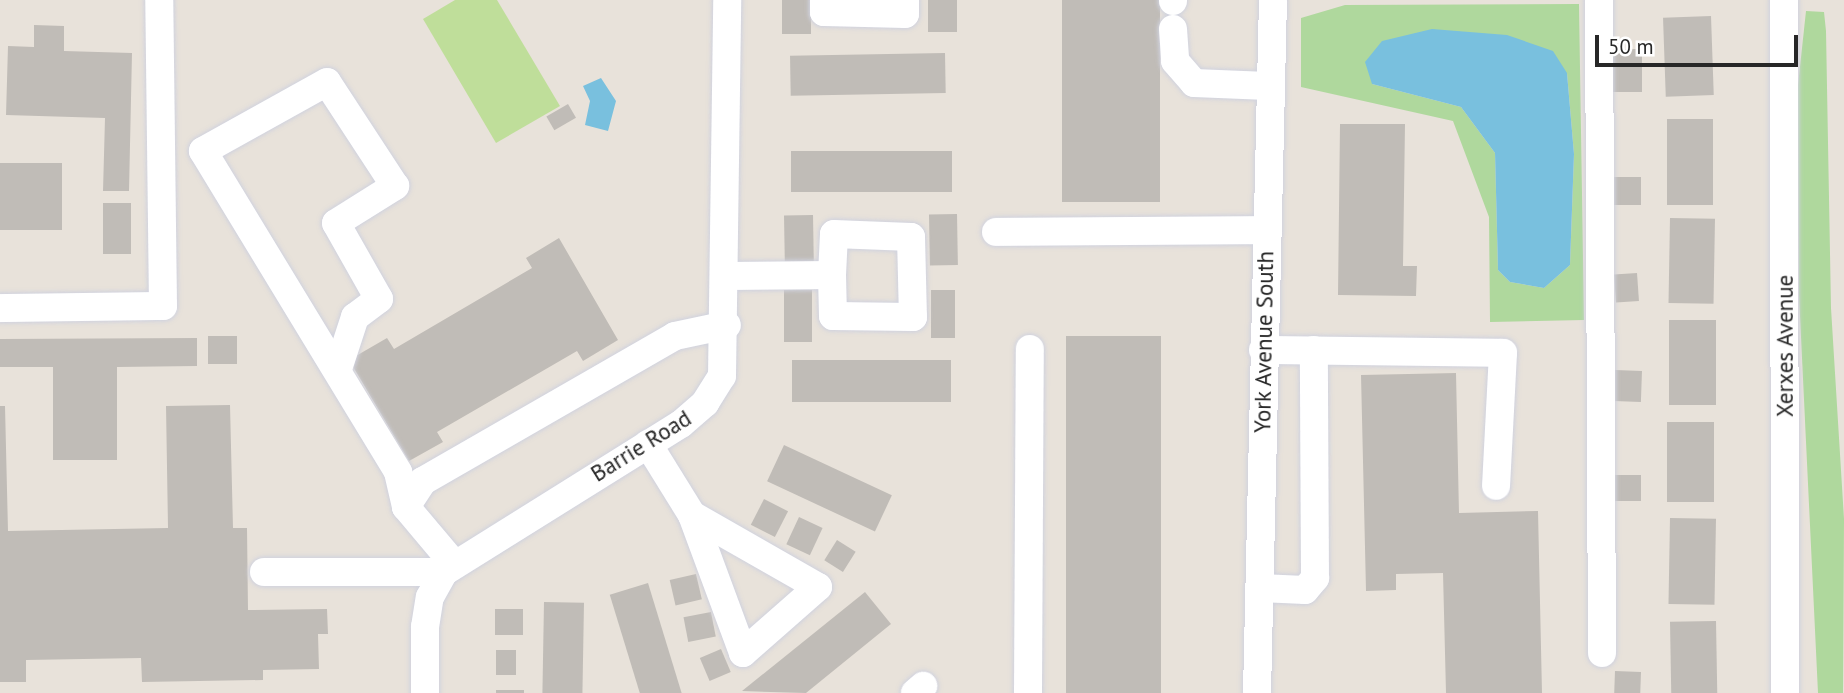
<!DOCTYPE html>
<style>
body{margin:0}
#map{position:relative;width:1844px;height:693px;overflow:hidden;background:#e8e2da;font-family:"PT Sans",sans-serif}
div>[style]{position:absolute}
.green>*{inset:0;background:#afd89d}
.pitch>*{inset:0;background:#bfde9a}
.water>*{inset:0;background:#79c0de}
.building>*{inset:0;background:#c0bcb7;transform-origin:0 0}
.roads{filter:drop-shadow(0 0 2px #d0d2de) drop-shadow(0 0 2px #d0d2de)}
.minor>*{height:28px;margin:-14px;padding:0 14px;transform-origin:14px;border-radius:14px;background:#fff}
span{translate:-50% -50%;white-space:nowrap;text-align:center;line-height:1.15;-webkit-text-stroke:5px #fff;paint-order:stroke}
.street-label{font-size:23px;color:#272727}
.scale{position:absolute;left:1595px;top:35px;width:203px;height:32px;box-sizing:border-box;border:4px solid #272727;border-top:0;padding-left:9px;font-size:21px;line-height:24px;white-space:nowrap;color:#272727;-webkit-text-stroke:5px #fff;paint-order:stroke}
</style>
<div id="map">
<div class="green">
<div style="clip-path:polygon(evenodd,1579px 4px,1584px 320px,1490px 322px,1489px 217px,1453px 121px,1301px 87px,1301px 18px,1345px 5px,1579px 4px,1567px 73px,1574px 154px,1570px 265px,1544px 288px,1510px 282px,1498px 270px,1495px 153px,1461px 107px,1372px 84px,1567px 73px)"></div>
<div style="clip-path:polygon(1806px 11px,1824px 12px,1826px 31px,1831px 308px,1844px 519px,1843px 693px,1818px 693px,1799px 295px,1798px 85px)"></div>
</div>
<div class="pitch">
<div style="clip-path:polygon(455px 0,497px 0,560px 106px,496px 143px,423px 19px)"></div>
</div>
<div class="water">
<div style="clip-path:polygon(1432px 29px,1507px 35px,1553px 51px,1567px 73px,1574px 154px,1570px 265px,1544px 288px,1510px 282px,1498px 270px,1495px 153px,1461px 107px,1372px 84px,1365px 62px,1382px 41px)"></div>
<div style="clip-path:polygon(601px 78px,616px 101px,608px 131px,585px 125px,590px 101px,583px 86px)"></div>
</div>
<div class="building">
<div style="left:782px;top:0;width:29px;height:34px"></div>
<div style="left:928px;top:0;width:29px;height:32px"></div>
<div style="left:1062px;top:0;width:98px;height:202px"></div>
<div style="left:1711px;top:16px;width:79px;height:48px;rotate:88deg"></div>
<div style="clip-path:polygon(34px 25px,64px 26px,64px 51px,132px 53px,129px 191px,103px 191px,105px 118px,6px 115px,8px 46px,34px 47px)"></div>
<div style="left:1613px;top:49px;width:29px;height:43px"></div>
<div style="left:945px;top:53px;width:40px;height:155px;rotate:89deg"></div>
<div style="left:568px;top:104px;width:16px;height:25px;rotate:60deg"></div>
<div style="left:1667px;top:119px;width:46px;height:86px"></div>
<div style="clip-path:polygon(1340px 124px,1405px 124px,1403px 266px,1417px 266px,1416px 296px,1338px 295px)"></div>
<div style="left:791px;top:151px;width:161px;height:41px"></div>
<div style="left:0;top:163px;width:62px;height:67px"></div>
<div style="left:1614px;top:177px;width:27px;height:28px"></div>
<div style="left:103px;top:203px;width:28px;height:51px"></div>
<div style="left:957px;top:214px;width:51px;height:28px;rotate:89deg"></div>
<div style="left:813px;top:215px;width:51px;height:29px;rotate:89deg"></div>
<div style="left:1670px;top:218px;width:45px;height:85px;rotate:1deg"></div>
<div style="clip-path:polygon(559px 238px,618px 340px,583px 361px,577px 351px,437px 432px,443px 442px,409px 461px,349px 360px,387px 338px,394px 349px,532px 268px,526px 258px)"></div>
<div style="left:1637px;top:273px;width:28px;height:23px;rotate:86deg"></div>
<div style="left:784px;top:290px;width:28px;height:52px"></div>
<div style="left:931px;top:290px;width:24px;height:48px"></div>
<div style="left:1669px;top:320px;width:47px;height:85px"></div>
<div style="left:208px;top:336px;width:29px;height:28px"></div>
<div style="left:1066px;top:336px;width:95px;height:357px"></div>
<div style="clip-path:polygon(197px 338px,197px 366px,117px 367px,117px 460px,53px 460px,53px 367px,0 367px,0 339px)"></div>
<div style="left:951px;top:360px;width:42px;height:159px;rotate:90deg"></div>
<div style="left:1615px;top:370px;width:27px;height:31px;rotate:2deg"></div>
<div style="clip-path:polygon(1456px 373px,1459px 513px,1538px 511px,1542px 693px,1446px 693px,1443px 573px,1396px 574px,1396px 590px,1366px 591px,1361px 375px)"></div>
<div style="clip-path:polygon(230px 405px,233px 528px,247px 528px,248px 610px,327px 609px,328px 634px,318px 634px,319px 669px,263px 670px,263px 680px,142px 682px,141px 658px,26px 660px,26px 682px,0 682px,0 406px,5px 406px,8px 531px,168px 528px,166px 406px)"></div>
<div style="left:1667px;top:422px;width:47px;height:80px"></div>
<div style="left:784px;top:445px;width:119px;height:40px;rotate:25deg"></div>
<div style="left:1614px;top:475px;width:27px;height:26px"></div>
<div style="left:764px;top:499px;width:27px;height:29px;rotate:27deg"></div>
<div style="left:799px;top:517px;width:26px;height:30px;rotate:25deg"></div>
<div style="left:1670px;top:518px;width:46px;height:86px;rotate:1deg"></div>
<div style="left:837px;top:540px;width:22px;height:24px;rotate:32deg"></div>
<div style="left:696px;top:574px;width:26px;height:27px;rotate:77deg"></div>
<div style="left:648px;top:583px;width:115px;height:40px;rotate:73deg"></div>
<div style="clip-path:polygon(865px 592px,891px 624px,806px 693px,742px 691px)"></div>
<div style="left:544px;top:602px;width:40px;height:91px;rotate:1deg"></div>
<div style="left:495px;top:609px;width:28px;height:26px"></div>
<div style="left:711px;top:612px;width:25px;height:28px;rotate:79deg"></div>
<div style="left:1716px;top:621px;width:72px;height:46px;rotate:89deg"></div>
<div style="left:721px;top:649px;width:25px;height:23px;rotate:67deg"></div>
<div style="left:496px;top:650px;width:20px;height:25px"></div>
<div style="left:1615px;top:671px;width:26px;height:22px;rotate:2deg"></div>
<div style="left:496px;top:690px;width:28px;height:3px"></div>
</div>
<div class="roads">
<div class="minor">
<div style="left:824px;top:0;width:12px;rotate:90deg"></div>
<div style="left:824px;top:12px;width:81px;rotate:1.4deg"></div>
<div style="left:905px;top:14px;width:14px;rotate:-90deg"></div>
<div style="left:1599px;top:0;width:653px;rotate:89.74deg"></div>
<div style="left:1784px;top:0;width:693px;rotate:89.92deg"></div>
<div style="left:1173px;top:1px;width:1px;rotate:-90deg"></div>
<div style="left:1173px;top:29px;width:32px;rotate:86deg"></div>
<div style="left:1175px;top:61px;width:29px;rotate:49deg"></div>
<div style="left:1194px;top:83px;width:74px;rotate:2.3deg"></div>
<div style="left:996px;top:232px;width:269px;rotate:-0.4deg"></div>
<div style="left:727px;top:276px;width:105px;rotate:-0.5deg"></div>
<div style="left:832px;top:275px;width:41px;rotate:-87.2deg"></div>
<div style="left:834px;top:234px;width:77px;rotate:2.2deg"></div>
<div style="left:911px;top:237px;width:80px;rotate:88.6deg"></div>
<div style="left:913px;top:317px;width:80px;rotate:-179.3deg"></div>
<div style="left:833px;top:316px;width:41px;rotate:-91.4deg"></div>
<div style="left:0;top:308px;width:163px;rotate:-0.7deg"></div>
<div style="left:163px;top:306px;width:306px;rotate:-90.7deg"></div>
<div style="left:1263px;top:350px;width:240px;rotate:0.7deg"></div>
<div style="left:1503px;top:353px;width:133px;rotate:93deg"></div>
<div style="left:338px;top:369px;width:55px;rotate:-71.9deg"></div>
<div style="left:355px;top:317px;width:30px;rotate:-37deg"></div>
<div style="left:379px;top:299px;width:87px;rotate:-119.5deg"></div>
<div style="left:336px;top:223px;width:70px;rotate:-32.1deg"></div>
<div style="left:395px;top:186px;width:124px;rotate:-123.2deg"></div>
<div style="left:327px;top:82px;width:142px;rotate:150.9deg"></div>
<div style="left:203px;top:151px;width:376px;rotate:58.7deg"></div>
<div style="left:398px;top:472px;width:36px;rotate:77deg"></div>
<div style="left:406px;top:507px;width:75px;rotate:49.9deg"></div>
<div style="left:648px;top:444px;width:84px;rotate:58.2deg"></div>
<div style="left:692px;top:515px;width:145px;rotate:29.7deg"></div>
<div style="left:818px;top:587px;width:100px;rotate:138.7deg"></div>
<div style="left:743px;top:653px;width:147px;rotate:-110.3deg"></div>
<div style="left:406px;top:507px;width:31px;rotate:-57deg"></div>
<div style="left:423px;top:481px;width:291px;rotate:-29.9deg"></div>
<div style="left:675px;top:336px;width:53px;rotate:-11.9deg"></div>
<div style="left:264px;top:572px;width:180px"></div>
<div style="left:1260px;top:588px;width:45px;rotate:2.5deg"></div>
<div style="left:1305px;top:590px;width:16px;rotate:-50deg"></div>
<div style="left:1315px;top:578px;width:228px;rotate:-90.3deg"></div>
<div style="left:425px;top:693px;width:66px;rotate:-90deg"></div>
<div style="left:425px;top:627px;width:30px;rotate:-81deg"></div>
<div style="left:430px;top:597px;width:29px;rotate:-61deg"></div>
<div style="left:444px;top:572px;width:279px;rotate:-32deg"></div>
<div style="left:681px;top:424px;width:32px;rotate:-41deg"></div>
<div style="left:705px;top:403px;width:32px;rotate:-58deg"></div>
<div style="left:722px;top:376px;width:376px;rotate:-89.2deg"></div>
<div style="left:915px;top:693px;width:11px;rotate:-41deg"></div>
<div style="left:1028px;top:693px;width:344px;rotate:-89.7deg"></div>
<div style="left:1257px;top:693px;width:693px;rotate:-88.68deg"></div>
</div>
</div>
<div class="street-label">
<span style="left:1264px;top:342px;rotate:-89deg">York Avenue South</span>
<span style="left:1785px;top:346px;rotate:-90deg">Xerxes Avenue</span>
<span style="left:641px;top:446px;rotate:-32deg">Barrie Road</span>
</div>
<div class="scale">50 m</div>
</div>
